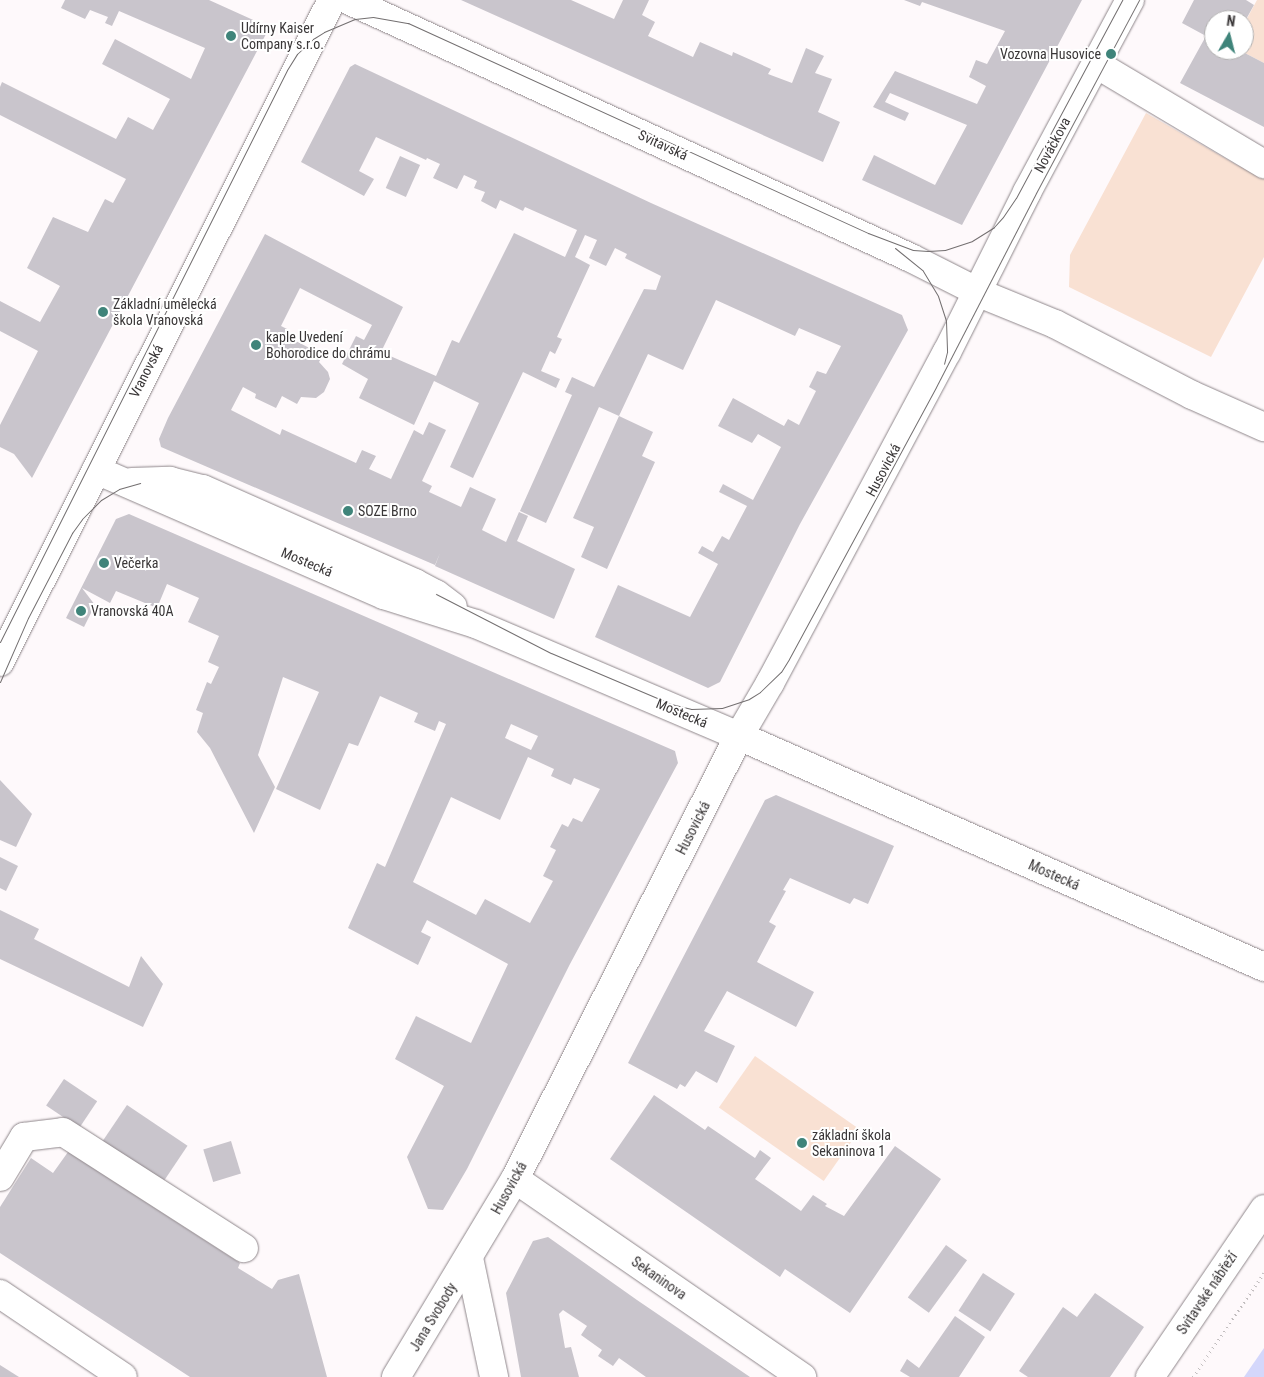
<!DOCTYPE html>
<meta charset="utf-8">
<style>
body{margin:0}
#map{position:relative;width:1264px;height:1377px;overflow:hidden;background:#fef9fb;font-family:"Roboto Condensed",sans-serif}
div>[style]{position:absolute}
.green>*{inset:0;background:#f9e1d3;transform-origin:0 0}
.water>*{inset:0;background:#d4d7fb}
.building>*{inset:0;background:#c9c5cc;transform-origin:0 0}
.path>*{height:3px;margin-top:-1.5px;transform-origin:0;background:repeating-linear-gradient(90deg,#c2bebf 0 1px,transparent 0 5px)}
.roads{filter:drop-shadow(0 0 1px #8f878b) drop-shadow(0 0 1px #8f878b)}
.minor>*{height:28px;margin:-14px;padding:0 14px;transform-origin:14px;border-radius:14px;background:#fff}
.tram>*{height:1px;margin:-0.5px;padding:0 0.5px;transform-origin:0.5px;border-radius:0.5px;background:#736f70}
.dots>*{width:14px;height:14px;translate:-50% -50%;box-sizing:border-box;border:2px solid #fff;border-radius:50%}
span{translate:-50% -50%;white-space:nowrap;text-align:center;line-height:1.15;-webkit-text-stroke:4px #fff;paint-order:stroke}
.poi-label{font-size:14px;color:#393637}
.left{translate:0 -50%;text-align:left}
.right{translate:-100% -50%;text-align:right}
.street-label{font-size:14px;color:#393637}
.north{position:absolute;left:1204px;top:10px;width:50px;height:50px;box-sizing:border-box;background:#fff;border:1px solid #b0afaf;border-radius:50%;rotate:8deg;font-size:14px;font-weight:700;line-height:20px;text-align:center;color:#393637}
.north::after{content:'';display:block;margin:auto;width:18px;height:22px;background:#3f847a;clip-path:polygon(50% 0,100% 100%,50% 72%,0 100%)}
</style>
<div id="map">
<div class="green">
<div style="clip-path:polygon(1257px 0,1264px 0,1264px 63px,1239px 50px,1244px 50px,1244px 24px)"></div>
<div style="clip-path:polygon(1146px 113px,1237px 165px,1264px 176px,1264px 257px,1211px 357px,1069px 287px,1070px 255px)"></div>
<div style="left:755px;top:1056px;width:128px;height:63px;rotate:35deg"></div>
</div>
<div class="water">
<div style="clip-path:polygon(1264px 1348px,1264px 1377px,1244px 1377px)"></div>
</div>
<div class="building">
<div style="clip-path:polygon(65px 0,209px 0,262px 24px,266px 34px,32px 478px,14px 454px,0 447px,0 425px,38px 351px,0 331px,0 301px,40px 322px,60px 286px,27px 268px,53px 217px,88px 232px,105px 199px,113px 203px,126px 179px,0 115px,0 87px,2px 82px,116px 139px,128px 117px,153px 130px,170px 99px,102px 64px,115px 39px,191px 79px,205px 48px,119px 11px,112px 26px,105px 23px,108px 17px,90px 10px,85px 19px,61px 8px)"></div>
<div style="clip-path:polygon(461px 0,571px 0,614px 19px,623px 0,649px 0,642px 15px,655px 22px,648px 36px,693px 57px,700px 42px,732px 56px,733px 52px,771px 69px,768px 74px,792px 83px,806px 48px,824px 56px,815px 73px,832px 79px,818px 112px,840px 122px,823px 162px)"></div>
<div style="clip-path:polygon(904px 0,1082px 0,962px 225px,862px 180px,874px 155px,935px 185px,967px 125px,890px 93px,885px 102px,909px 113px,905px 121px,873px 107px,895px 71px,977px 104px,986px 86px,969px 77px,976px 60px,987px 64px,1005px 31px,922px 2px,920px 6px)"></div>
<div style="clip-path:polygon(1194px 0,1246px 0,1254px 5px,1244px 23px,1244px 20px,1214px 20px,1214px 50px,1239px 50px,1264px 63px,1264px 127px,1180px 83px,1206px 36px,1182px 23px)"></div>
<div style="clip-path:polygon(355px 64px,651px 203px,902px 315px,908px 330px,800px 524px,720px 682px,708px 688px,595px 637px,618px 585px,690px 617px,718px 564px,698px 553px,702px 546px,713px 552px,722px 536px,729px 540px,747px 506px,719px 492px,723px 484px,753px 500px,781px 447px,758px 434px,752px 443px,718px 426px,733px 398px,784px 426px,788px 419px,799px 425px,816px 391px,809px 387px,817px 371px,826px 374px,841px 346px,799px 328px,795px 336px,716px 300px,683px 370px,648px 354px,619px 416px,599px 407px,546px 523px,520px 511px,572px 395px,565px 392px,572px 377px,594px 387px,644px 289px,656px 290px,661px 276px,625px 258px,627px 254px,615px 248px,606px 266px,589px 258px,597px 240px,585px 235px,575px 257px,590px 265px,557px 337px,562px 339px,555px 354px,550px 351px,541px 371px,560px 379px,556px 388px,523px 372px,473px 478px,450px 467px,479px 403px,434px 381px,414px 425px,359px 398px,368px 379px,342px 364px,356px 336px,364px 340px,372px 325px,300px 288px,281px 326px,289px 330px,286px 336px,323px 355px,319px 362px,328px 372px,330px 379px,324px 392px,316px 398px,301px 397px,297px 404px,282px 396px,276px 408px,255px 398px,256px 394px,243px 387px,231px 410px,280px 435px,282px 429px,356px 463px,362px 450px,376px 456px,369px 469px,391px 479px,414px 430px,423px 435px,429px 422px,446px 430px,422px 481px,432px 486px,429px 492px,461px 507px,470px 487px,496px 499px,482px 530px,506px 542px,519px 512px,528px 516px,517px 541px,575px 569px,554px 619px,435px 566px,440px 553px,435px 565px,161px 447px,159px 439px,168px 418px,265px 234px,403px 307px,381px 352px,436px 376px,452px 340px,459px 343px,514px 233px,565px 257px,577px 230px,525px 207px,523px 211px,500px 200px,496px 209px,481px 201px,485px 192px,474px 188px,477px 181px,464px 175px,457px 189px,433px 178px,440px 164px,427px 158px,426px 160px,376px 137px,359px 171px,374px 179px,364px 196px,301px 162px,350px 67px)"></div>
<div style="left:400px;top:156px;width:22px;height:35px;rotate:24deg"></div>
<div style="clip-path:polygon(619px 416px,653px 432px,642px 456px,655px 462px,607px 569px,581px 557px,594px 527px,573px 518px)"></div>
<div style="clip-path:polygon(evenodd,129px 514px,675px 751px,678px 763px,570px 964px,467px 1169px,443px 1210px,428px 1209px,407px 1157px,444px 1086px,395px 1059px,416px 1016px,471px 1043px,508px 964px,427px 920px,421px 932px,431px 937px,418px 965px,348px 928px,377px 863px,385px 867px,446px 724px,439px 721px,435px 731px,414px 722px,418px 713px,380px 696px,358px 746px,349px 743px,320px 810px,276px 789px,319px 692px,283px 677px,258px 755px,275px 787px,254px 833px,210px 748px,197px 732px,203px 713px,196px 710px,207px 682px,211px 684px,219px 667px,208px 662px,219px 636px,188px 622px,199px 598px,167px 584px,157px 608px,116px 591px,110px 603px,82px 588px,95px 605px,84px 627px,66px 618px,116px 519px,129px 514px,511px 724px,538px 736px,531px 750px,505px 738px,511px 724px,129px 514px,528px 757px,554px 769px,551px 776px,571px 785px,574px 778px,600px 789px,582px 822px,573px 818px,568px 827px,562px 824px,550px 847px,556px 850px,543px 876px,553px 881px,530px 923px,485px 899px,476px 915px,413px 882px,451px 797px,500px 820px,528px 757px)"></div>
<div style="clip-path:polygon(0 780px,32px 814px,16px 847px,0 840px)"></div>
<div style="clip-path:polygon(776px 795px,894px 846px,868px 904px,854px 898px,850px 904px,790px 878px,783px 890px,786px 891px,769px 922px,776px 926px,757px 962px,814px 992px,796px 1027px,727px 991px,704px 1031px,735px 1046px,717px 1083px,696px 1071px,685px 1087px,680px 1084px,677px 1089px,628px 1063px,765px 800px)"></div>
<div style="clip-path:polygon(0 857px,18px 866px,6px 891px,0 888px)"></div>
<div style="clip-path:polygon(0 910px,39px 929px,34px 939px,129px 987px,141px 956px,163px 984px,143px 1027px,0 959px)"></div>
<div style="left:64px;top:1079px;width:40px;height:32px;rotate:34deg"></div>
<div style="clip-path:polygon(654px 1095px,705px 1130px,708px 1126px,755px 1158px,760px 1150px,771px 1158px,755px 1179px,801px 1211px,813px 1195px,827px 1204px,825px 1206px,844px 1216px,895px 1146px,941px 1179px,850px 1313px,785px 1269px,780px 1277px,610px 1159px)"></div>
<div style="left:127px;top:1105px;width:73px;height:45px;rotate:34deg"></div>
<div style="left:231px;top:1141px;width:34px;height:29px;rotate:73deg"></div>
<div style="clip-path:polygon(68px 1152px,240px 1263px,238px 1268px,272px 1289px,278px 1280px,299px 1274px,327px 1377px,190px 1377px,0 1253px,0 1207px,31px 1158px,53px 1173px)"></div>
<div style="clip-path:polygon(548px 1237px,637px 1300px,750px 1377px,646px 1377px,619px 1358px,613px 1366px,598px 1356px,602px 1350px,581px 1335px,587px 1326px,563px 1310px,559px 1314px,565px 1348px,571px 1347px,579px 1377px,521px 1377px,506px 1293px,533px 1241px)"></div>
<div style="left:946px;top:1245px;width:26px;height:65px;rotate:36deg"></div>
<div style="left:983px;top:1273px;width:38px;height:45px;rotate:33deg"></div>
<div style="clip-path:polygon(1095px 1293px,1144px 1327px,1110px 1377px,1028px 1377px,1019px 1371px,1063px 1307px,1077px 1317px)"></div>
<div style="clip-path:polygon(955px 1316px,985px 1337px,959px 1377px,910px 1377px,900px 1371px,907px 1359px,919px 1368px)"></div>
<div style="clip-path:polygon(0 1365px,19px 1377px,0 1377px)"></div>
</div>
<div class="path">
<div style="left:1193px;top:1377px;width:126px;rotate:-55.7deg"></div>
</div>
<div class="roads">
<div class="minor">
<div style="left:348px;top:0;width:619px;rotate:24.62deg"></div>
<div style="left:911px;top:258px;width:82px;rotate:26.9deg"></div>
<div style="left:984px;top:295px;width:77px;rotate:22.2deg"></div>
<div style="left:1055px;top:324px;width:154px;rotate:27.4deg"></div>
<div style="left:1192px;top:395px;width:79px;rotate:24deg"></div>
<div style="left:1096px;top:64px;width:196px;rotate:30.8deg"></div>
<div style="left:96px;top:470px;width:314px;rotate:23.5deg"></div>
<div style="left:384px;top:595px;width:96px;rotate:17.5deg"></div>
<div style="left:476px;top:624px;width:286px;rotate:23.1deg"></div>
<div style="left:739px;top:736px;width:574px;rotate:23.75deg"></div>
<div style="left:132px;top:482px;width:38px;rotate:-2deg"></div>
<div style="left:170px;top:481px;width:34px;rotate:14deg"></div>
<div style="left:203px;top:489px;width:232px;rotate:23.9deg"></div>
<div style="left:415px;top:583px;width:24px;rotate:28deg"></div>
<div style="left:436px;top:594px;width:21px;rotate:37deg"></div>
<div style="left:0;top:662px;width:741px;rotate:-63.37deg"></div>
<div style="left:0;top:1177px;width:47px;rotate:-59deg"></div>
<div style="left:24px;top:1137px;width:39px;rotate:-7deg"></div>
<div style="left:63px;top:1132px;width:215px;rotate:32.7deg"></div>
<div style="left:515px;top:1179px;width:349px;rotate:34.6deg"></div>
<div style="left:469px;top:1258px;width:122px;rotate:78.1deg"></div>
<div style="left:0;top:1294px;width:148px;rotate:34deg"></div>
<div style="left:396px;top:1377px;width:231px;rotate:-59deg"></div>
<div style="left:515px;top:1179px;width:496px;rotate:-63.2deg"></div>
<div style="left:739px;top:736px;width:61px;rotate:-59.7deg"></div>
<div style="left:770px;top:683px;width:375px;rotate:-61.9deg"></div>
<div style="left:947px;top:352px;width:179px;rotate:-63.4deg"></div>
<div style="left:1027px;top:192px;width:218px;rotate:-61.8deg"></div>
<div style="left:1150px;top:1377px;width:203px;rotate:-55.8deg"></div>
</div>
</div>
<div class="tram">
<div style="left:895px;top:248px;width:36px;rotate:39deg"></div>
<div style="left:923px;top:271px;width:29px;rotate:59deg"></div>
<div style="left:938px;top:296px;width:26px;rotate:72deg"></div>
<div style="left:946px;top:321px;width:31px;rotate:88deg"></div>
<div style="left:947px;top:352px;width:12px;rotate:104deg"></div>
<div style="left:436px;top:594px;width:129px;rotate:27.2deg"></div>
<div style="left:551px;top:653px;width:130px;rotate:23deg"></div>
<div style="left:671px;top:704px;width:21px;rotate:14deg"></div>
<div style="left:691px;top:709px;width:31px;rotate:-2deg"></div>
<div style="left:722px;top:708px;width:28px;rotate:-18deg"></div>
<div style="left:749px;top:699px;width:13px;rotate:-32deg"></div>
<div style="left:760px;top:692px;width:29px;rotate:-44deg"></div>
<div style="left:781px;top:672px;width:15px;rotate:-58deg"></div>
<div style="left:789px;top:659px;width:309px;rotate:-61.6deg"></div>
<div style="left:936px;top:387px;width:218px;rotate:-62.7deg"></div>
<div style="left:1036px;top:193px;width:219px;rotate:-61.9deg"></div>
<div style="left:0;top:642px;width:640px;rotate:-63.35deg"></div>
<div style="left:287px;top:70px;width:19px;rotate:-58deg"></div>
<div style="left:297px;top:54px;width:22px;rotate:-43deg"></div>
<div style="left:313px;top:39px;width:13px;rotate:-32deg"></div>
<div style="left:324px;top:32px;width:34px;rotate:-23deg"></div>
<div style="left:355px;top:19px;width:18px;rotate:-6deg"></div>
<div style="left:373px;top:17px;width:36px;rotate:10deg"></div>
<div style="left:408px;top:23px;width:506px;rotate:24.54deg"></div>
<div style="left:868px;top:233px;width:48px;rotate:20.7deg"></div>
<div style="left:913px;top:250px;width:15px;rotate:4deg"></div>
<div style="left:928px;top:251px;width:17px;rotate:-3deg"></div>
<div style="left:945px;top:250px;width:28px;rotate:-18deg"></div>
<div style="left:972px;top:241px;width:26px;rotate:-32deg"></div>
<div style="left:994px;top:227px;width:13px;rotate:-48deg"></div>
<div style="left:1003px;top:217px;width:23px;rotate:-56deg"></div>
<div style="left:1016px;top:198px;width:225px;rotate:-61.8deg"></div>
<div style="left:0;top:682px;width:70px;rotate:-66.4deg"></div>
<div style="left:28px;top:618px;width:96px;rotate:-62.6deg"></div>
<div style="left:72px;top:533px;width:17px;rotate:-54deg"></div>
<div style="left:82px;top:519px;width:27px;rotate:-45deg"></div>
<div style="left:101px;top:500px;width:21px;rotate:-31deg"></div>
<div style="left:119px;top:489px;width:22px;rotate:-16deg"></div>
</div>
<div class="dots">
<div style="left:231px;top:36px;background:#3f847a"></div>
<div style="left:1111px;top:54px;background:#3f847a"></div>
<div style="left:103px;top:312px;background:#3f847a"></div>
<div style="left:256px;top:345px;background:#3f847a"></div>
<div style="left:348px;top:511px;background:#3f847a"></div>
<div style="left:104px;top:563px;background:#3f847a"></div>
<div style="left:81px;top:611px;background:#3f847a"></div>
<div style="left:802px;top:1143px;background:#3f847a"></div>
</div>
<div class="poi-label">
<span class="left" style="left:241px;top:36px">Udírny Kaiser<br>Company s.r.o.</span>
<span class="right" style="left:1101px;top:54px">Vozovna Husovice</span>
<span class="left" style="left:113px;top:312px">Základní umělecká<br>škola Vranovská</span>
<span class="left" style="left:266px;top:345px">kaple Uvedení<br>Bohorodice do chrámu</span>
<span class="left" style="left:358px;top:511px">SOZE Brno</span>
<span class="left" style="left:114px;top:563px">Večerka</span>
<span class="left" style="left:91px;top:611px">Vranovská 40A</span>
<span class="left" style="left:812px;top:1143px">základní škola<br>Sekaninova 1</span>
</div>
<div class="street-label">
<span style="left:663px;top:145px;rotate:25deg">Svitavská</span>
<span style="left:1052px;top:145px;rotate:-62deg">Nováčkova</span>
<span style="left:146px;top:371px;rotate:-63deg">Vranovská</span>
<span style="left:883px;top:470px;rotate:-62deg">Husovická</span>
<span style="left:307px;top:562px;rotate:23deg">Mostecká</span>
<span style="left:682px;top:713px;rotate:23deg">Mostecká</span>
<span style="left:693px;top:828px;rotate:-63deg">Husovická</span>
<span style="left:1054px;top:875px;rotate:24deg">Mostecká</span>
<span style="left:509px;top:1188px;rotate:-61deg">Husovická</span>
<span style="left:659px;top:1278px;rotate:35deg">Sekaninova</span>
<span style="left:1207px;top:1293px;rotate:-56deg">Svitavské nábřeží</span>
<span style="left:433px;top:1317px;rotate:-59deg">Jana Svobody</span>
</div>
<div class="north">N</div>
</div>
